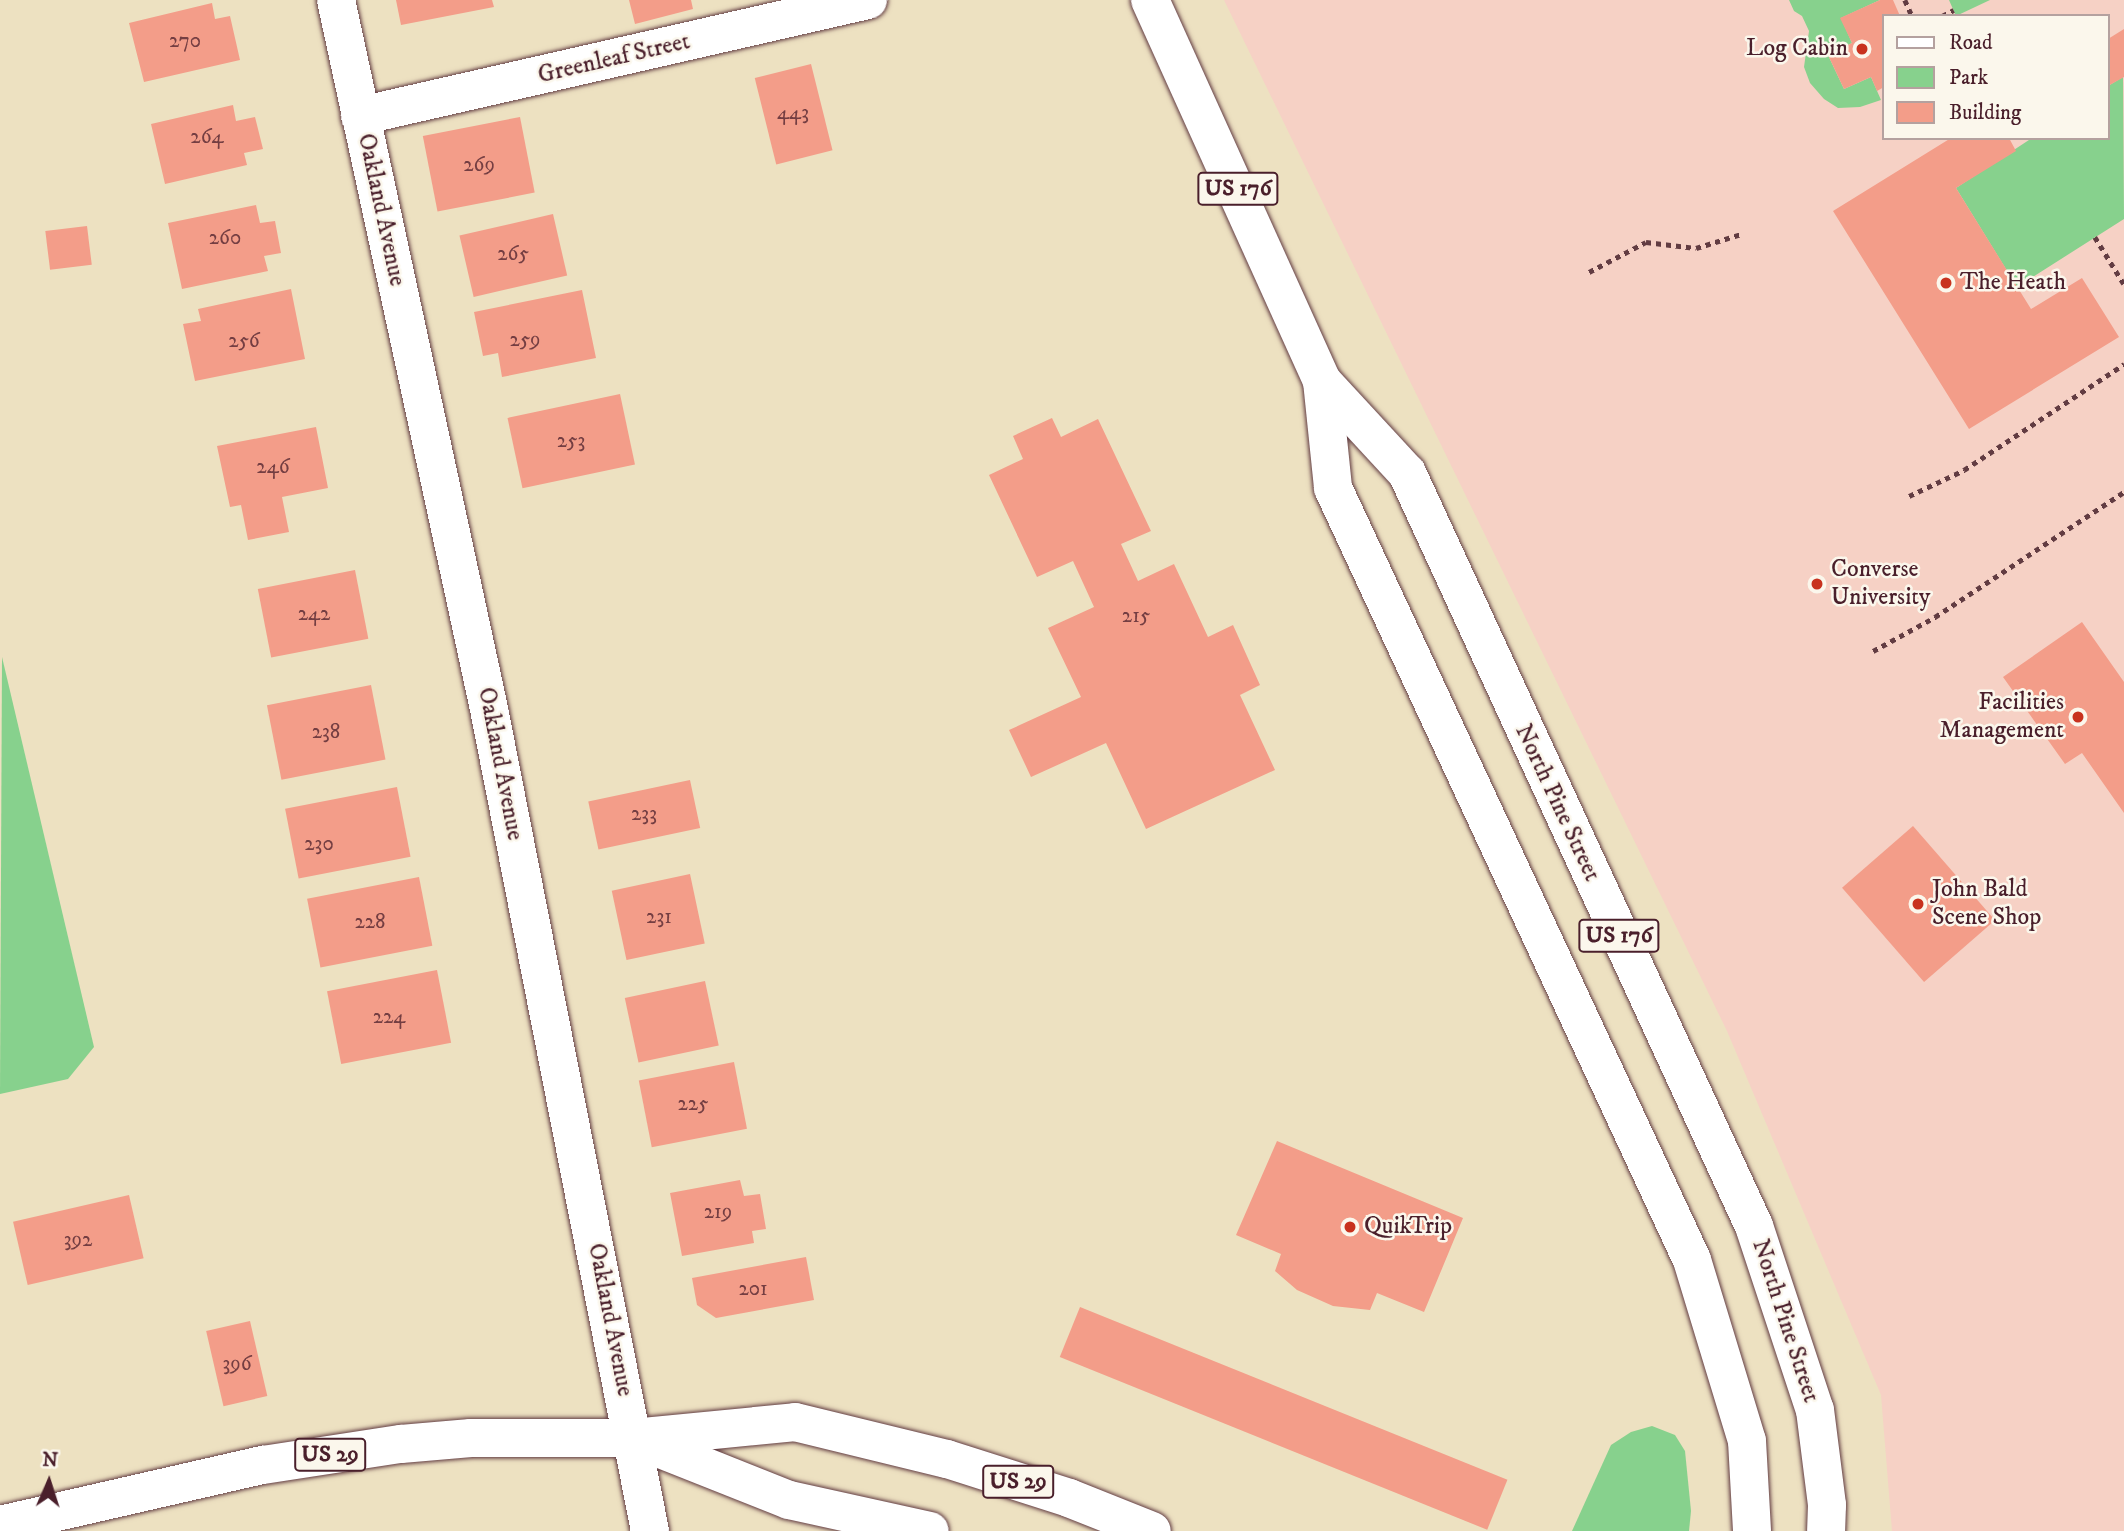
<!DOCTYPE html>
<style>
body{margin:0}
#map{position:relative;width:2124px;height:1531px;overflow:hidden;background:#ede1c1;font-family:"IM FELL DW Pica",serif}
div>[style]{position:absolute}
.built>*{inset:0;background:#f6d1c5}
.green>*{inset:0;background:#87d18d}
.building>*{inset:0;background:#f39d89;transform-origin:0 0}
.path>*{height:4.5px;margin-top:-2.25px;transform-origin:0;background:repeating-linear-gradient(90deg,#623c42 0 5px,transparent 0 10px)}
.roads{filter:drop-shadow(0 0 2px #623c42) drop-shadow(0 0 2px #623c42)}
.minor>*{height:38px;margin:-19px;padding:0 19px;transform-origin:19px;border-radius:19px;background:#fff}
.major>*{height:38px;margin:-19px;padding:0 19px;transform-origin:19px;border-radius:19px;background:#fff}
.highway>*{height:38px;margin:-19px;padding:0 19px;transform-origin:19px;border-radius:19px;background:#fff}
.dots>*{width:19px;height:19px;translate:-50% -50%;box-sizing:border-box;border:4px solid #fbf7ec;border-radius:50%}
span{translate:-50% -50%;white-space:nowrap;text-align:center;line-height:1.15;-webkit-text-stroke:5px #fbf7ec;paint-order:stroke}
.number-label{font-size:21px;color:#743e42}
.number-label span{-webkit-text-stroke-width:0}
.shield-label span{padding:2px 5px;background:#fbf7ec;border:2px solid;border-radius:5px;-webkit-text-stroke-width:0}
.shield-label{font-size:23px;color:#4a1f2b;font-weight:700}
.poi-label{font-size:24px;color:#4a1f2b}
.right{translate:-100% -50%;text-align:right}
.left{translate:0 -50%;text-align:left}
.street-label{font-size:24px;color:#4a1f2b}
.legend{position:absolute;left:1882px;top:14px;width:228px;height:126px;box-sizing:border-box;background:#fbf7ec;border:2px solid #b4a19f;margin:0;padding:9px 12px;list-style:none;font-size:21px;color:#4a1f2b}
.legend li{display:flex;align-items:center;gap:14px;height:35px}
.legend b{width:35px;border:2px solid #b4a19f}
.north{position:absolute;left:14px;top:1447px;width:70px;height:70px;-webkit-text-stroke:5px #fbf7ec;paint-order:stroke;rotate:3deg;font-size:19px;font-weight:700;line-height:28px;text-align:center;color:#4a1f2b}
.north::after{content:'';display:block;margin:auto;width:24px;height:32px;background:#4a1f2b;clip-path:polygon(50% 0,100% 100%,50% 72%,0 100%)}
</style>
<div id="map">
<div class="built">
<div style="clip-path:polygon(evenodd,1224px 0,2124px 0,2124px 1531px,1892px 1531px,1881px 1395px,1727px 1031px,1224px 0,1884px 16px,2108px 16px,2108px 138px,1884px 138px,1884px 16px)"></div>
</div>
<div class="green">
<div style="clip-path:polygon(1789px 0,1880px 0,1841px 18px,1852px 43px,1828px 55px,1844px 89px,1871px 77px,1881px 100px,1860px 107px,1838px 108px,1824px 99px,1810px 83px,1804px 67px,1809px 31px,1802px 16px,1794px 11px)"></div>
<div style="clip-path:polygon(1949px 0,1990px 0,1956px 16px)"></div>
<div style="clip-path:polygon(2123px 77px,2124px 219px,2017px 287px,1956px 188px,2032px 138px,2108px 138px,2108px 86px)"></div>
<div style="clip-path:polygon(2px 657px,94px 1047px,68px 1079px,0 1094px)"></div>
<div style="clip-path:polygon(1652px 1426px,1675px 1435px,1685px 1451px,1691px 1511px,1689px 1531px,1572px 1531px,1611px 1445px,1631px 1432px)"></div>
</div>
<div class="building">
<div style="clip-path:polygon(396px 0,492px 0,494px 7px,401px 25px)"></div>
<div style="clip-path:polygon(629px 0,691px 0,693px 9px,635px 24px)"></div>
<div style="clip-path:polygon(1880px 0,1893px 0,1900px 16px,1884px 16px,1884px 87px,1877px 91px,1871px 77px,1844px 89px,1828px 55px,1852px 43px,1840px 18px)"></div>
<div style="clip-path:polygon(212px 3px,215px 19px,230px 16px,240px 60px,144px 82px,129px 23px)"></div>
<div style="clip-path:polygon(2124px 29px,2124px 77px,2108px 86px,2108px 39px)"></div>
<div style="left:811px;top:64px;width:89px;height:58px;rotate:76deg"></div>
<div style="clip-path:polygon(233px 105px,236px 121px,255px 117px,263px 149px,244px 153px,247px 165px,165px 184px,151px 124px)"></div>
<div style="left:520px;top:117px;width:77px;height:99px;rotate:79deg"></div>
<div style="clip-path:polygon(1951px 138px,2009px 138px,2016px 151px,1956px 188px,2031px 309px,2082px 278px,2119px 337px,1969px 429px,1833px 211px)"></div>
<div style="clip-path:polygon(256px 205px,260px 223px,275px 221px,281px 253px,264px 256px,268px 271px,182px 289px,168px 223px)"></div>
<div style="left:553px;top:214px;width:63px;height:96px;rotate:77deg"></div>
<div style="left:87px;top:226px;width:39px;height:42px;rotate:83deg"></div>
<div style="clip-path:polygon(291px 289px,305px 359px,195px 381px,183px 324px,201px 321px,198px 309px)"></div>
<div style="clip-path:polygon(582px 290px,596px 358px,502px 377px,498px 353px,483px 356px,474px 312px)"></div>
<div style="left:620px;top:394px;width:72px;height:115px;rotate:78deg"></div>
<div style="clip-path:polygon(1052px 418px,1061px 437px,1098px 419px,1151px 531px,1121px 544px,1138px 581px,1174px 564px,1208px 637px,1233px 625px,1260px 685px,1240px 695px,1275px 770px,1146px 829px,1106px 743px,1031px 777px,1009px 730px,1081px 697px,1048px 628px,1094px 607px,1073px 561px,1037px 577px,989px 475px,1023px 459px,1013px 436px)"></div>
<div style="clip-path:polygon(316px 427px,328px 488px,282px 497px,289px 532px,248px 540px,241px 505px,230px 507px,217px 446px)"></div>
<div style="left:355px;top:570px;width:70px;height:99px;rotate:79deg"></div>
<div style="clip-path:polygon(2082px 622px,2124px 682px,2124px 813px,2082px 753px,2065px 764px,2003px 677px)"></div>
<div style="left:371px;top:685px;width:76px;height:106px;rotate:79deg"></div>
<div style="left:690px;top:780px;width:49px;height:104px;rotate:78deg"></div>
<div style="left:397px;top:787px;width:71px;height:114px;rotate:79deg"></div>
<div style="left:1913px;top:826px;width:125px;height:94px;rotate:49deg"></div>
<div style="left:690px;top:874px;width:71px;height:80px;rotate:78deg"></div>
<div style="left:419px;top:877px;width:70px;height:114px;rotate:79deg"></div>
<div style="left:437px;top:970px;width:74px;height:112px;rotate:79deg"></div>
<div style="left:705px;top:981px;width:66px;height:82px;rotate:78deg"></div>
<div style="left:734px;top:1062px;width:68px;height:97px;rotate:79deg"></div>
<div style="clip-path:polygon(1277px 1141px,1463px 1218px,1424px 1312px,1377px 1293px,1370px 1310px,1333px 1306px,1297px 1290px,1275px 1271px,1281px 1254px,1236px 1235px)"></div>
<div style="clip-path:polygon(740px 1180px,744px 1196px,760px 1194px,766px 1229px,752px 1231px,754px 1243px,682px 1256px,670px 1193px)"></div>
<div style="left:129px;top:1195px;width:65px;height:119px;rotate:77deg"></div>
<div style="clip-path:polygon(806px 1257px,814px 1300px,716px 1318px,697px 1305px,692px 1278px)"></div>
<div style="left:1080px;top:1307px;width:461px;height:54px;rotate:22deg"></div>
<div style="left:250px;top:1321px;width:77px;height:45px;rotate:77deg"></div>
</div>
<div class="path">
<div style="left:1905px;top:0;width:17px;rotate:66deg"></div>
<div style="left:1942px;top:16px;width:13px;rotate:-27deg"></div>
<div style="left:2095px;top:237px;width:55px;rotate:58.3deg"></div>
<div style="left:1589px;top:272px;width:64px;rotate:-27.8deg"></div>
<div style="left:1646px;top:242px;width:50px;rotate:6.8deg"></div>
<div style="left:1696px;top:248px;width:47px;rotate:-17.3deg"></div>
<div style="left:1909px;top:496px;width:61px;rotate:-25.3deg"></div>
<div style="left:1964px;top:470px;width:192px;rotate:-33.5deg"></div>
<div style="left:1873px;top:651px;width:71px;rotate:-28.7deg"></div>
<div style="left:1935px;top:617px;width:227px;rotate:-33.5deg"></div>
</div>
<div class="roads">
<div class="minor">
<div style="left:336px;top:0;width:725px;rotate:77.82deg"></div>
<div style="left:489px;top:709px;width:838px;rotate:78.92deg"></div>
<div style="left:360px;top:116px;width:521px;rotate:-12.86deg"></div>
</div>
<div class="major">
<div style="left:638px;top:1440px;width:162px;rotate:21.7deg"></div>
<div style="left:789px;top:1500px;width:144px;rotate:12.4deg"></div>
<div style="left:0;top:1525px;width:270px;rotate:-12.9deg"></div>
<div style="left:263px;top:1465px;width:140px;rotate:-8.7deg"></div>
<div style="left:401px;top:1444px;width:70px;rotate:-4.9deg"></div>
<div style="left:471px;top:1438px;width:162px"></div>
<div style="left:633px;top:1438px;width:163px;rotate:-5.6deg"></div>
<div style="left:795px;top:1422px;width:156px;rotate:13.7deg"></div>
<div style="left:947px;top:1459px;width:128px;rotate:17.7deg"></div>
<div style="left:1069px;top:1498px;width:89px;rotate:21.7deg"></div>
</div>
<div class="highway">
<div style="left:1150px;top:0;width:418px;rotate:65.7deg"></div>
<div style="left:1322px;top:381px;width:108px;rotate:84.1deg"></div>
<div style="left:1333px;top:488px;width:851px;rotate:65.06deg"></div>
<div style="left:1692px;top:1260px;width:189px;rotate:73.1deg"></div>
<div style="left:1747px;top:1441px;width:90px;rotate:86.8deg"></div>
<div style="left:1322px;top:381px;width:125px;rotate:47.3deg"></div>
<div style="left:1407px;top:473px;width:829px;rotate:65.26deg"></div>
<div style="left:1754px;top:1226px;width:194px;rotate:71.7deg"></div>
<div style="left:1815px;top:1410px;width:96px;rotate:82.8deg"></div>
<div style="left:1827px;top:1505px;width:26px;rotate:92deg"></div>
</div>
</div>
<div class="dots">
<div style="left:1862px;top:49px;background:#c8321e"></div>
<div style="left:1946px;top:283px;background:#c8321e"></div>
<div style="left:1817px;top:584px;background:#c8321e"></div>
<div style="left:2078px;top:717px;background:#c8321e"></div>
<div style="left:1918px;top:904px;background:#c8321e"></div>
<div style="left:1350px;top:1227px;background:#c8321e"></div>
</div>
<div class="number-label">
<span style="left:185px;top:41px">270</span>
<span style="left:793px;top:113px">443</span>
<span style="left:207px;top:137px">264</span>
<span style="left:479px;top:165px">269</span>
<span style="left:225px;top:238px">260</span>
<span style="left:513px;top:254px">265</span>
<span style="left:525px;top:340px">259</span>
<span style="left:244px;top:341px">256</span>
<span style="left:571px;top:441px">253</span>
<span style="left:273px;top:467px">246</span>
<span style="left:314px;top:614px">242</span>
<span style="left:1136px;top:616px">215</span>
<span style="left:326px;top:732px">238</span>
<span style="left:644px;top:814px">233</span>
<span style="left:319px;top:844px">230</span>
<span style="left:659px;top:917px">231</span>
<span style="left:370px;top:922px">228</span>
<span style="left:389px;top:1017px">224</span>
<span style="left:693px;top:1104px">225</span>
<span style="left:718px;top:1212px">219</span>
<span style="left:78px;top:1240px">392</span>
<span style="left:753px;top:1289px">201</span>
<span style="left:237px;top:1364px">396</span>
</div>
<div class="shield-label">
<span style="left:1238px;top:189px">US 176</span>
<span style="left:1619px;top:936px">US 176</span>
<span style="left:330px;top:1455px">US 29</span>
<span style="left:1018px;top:1482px">US 29</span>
</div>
<div class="poi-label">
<span class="right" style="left:1848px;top:49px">Log Cabin</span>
<span class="left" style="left:1960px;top:283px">The Heath</span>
<span class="left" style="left:1831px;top:584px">Converse<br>University</span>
<span class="right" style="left:2064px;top:717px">Facilities<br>Management</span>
<span class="left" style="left:1932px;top:904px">John Bald<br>Scene Shop</span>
<span class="left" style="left:1364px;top:1227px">QuikTrip</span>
</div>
<div class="street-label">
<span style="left:614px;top:59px;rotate:-13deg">Greenleaf Street</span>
<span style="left:381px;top:210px;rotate:78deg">Oakland Avenue</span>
<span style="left:500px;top:764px;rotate:79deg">Oakland Avenue</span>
<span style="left:1557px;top:803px;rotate:65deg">North Pine Street</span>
<span style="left:610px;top:1320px;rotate:79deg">Oakland Avenue</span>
<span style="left:1785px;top:1321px;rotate:72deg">North Pine Street</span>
</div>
<ul class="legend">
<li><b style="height:9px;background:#fff"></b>Road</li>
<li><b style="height:19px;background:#87d18d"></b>Park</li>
<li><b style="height:19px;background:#f39d89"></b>Building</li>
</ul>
<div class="north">N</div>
</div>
